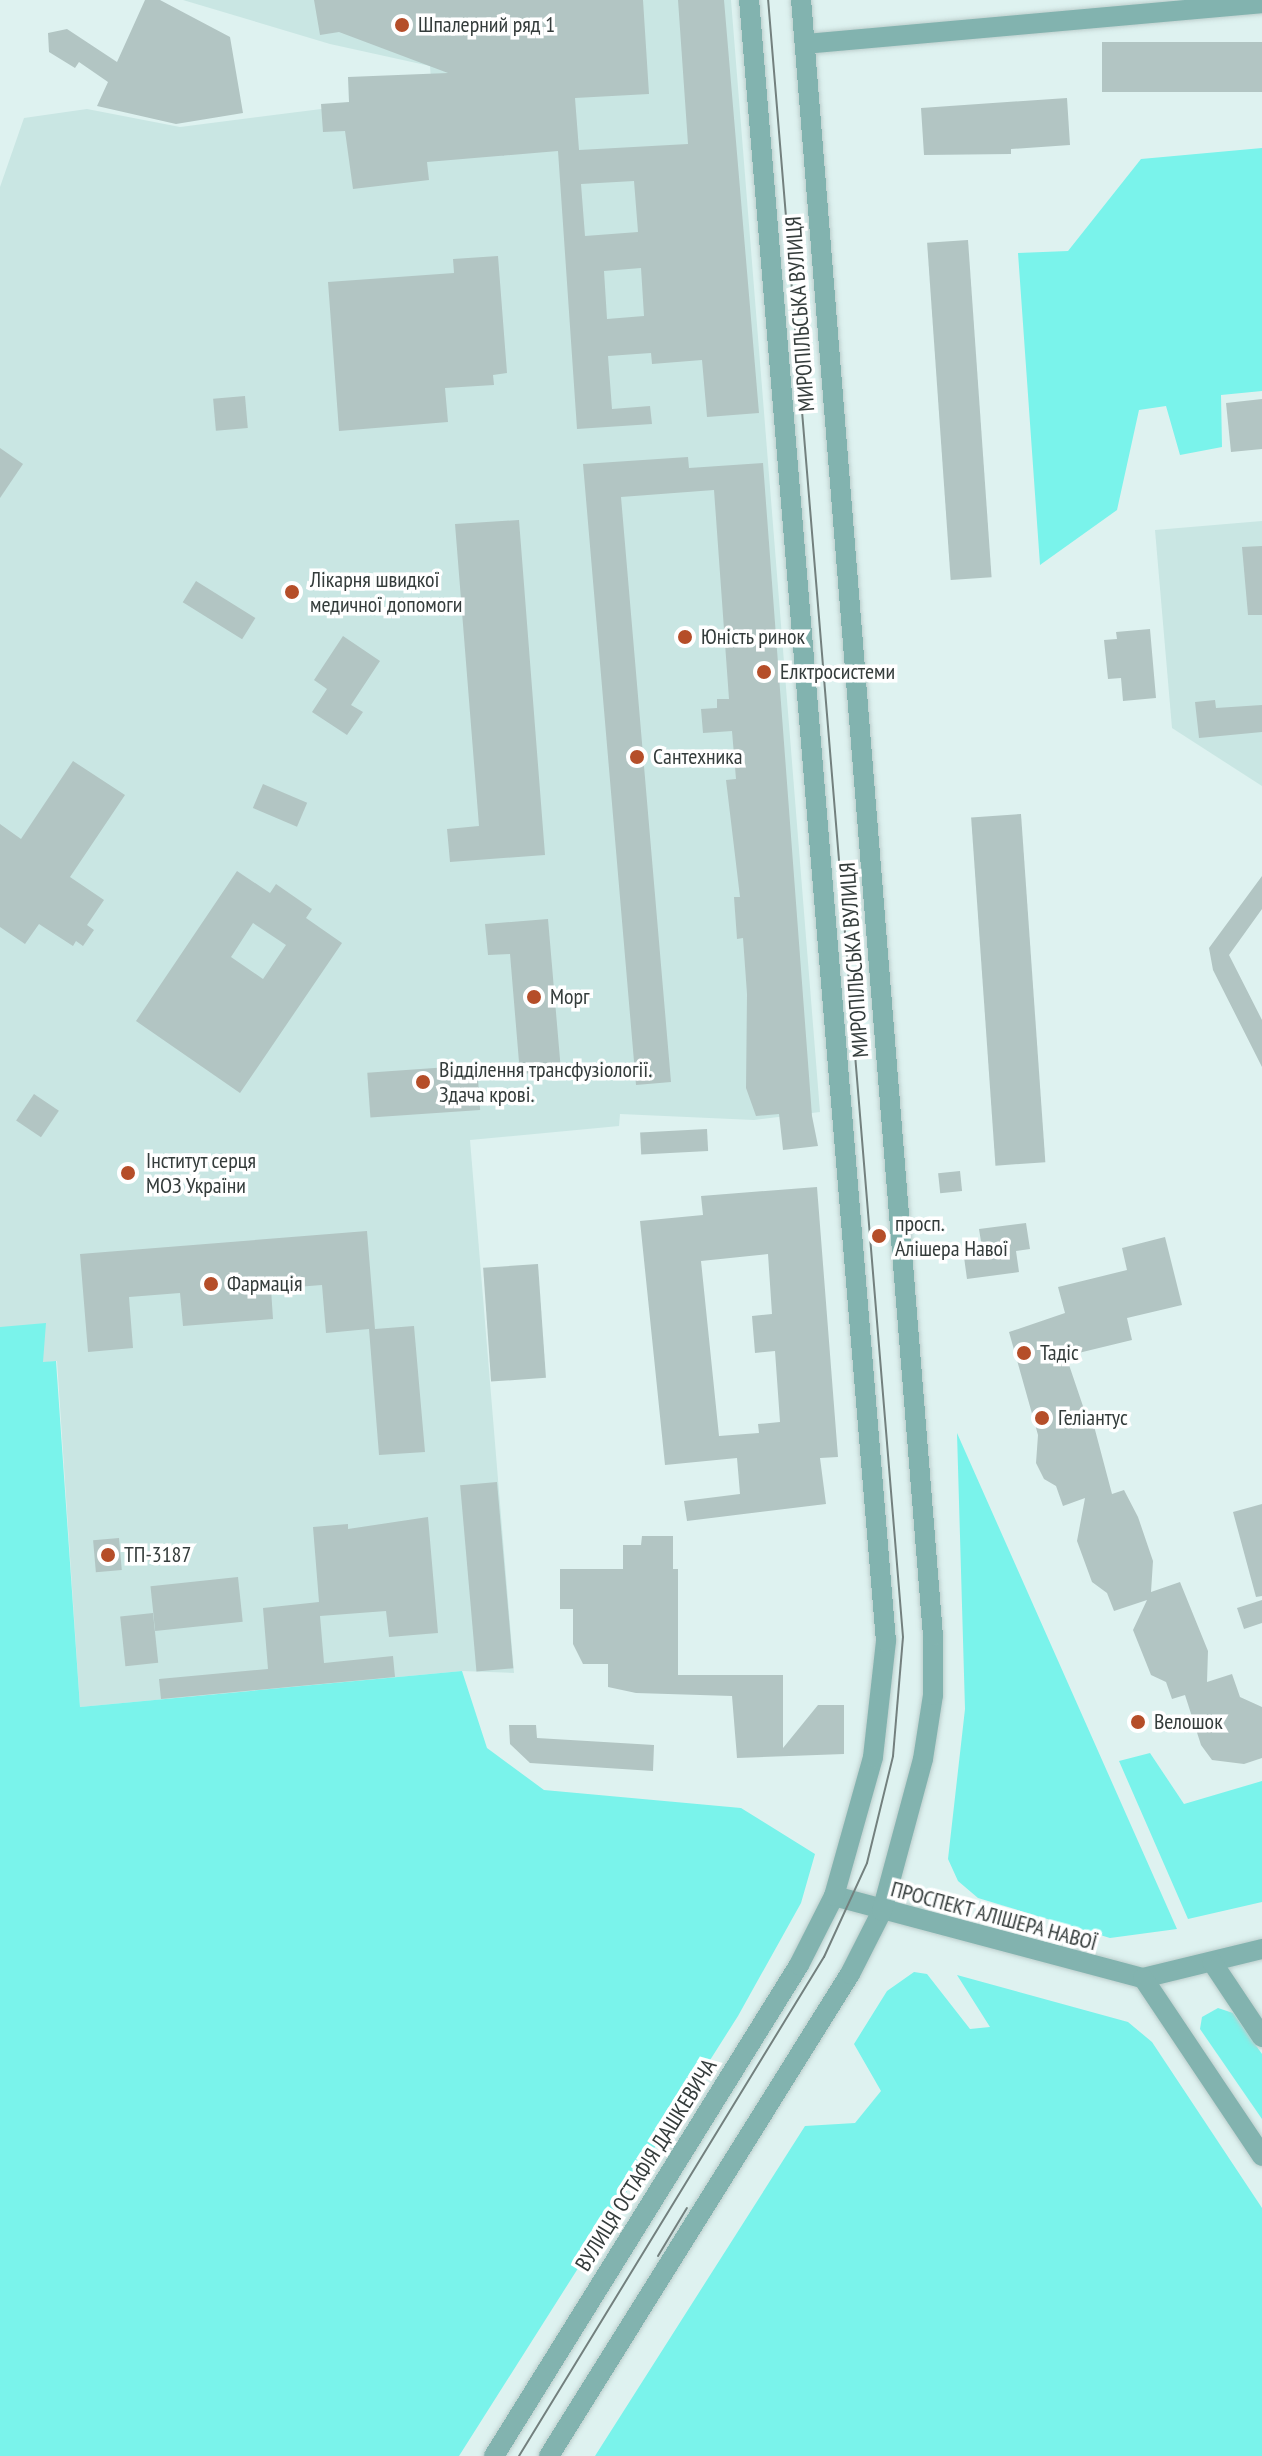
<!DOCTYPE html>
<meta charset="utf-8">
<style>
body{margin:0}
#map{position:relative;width:1262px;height:2456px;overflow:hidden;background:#def2f0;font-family:"PT Sans Narrow",sans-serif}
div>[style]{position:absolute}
.built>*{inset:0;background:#c9e6e3}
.green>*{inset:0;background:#7af3eb}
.building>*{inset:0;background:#b2c5c3;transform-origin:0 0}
.roads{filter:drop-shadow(0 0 2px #bccecc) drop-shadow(0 0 2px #bccecc)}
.minor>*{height:20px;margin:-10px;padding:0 10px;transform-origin:10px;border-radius:10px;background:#82b3af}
.tram>*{height:2px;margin:-1px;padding:0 1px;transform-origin:1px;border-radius:1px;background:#73807e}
.dots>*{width:22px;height:22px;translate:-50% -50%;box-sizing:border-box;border:4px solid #fff;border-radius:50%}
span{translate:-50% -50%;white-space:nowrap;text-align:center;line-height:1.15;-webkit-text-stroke:7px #fff;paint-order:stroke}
.poi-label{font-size:22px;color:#343c3b}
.left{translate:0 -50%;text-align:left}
.street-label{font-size:22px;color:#343c3b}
</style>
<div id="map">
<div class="built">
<div style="clip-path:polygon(183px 0,731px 0,820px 1112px,754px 1120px,620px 1114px,619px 1126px,470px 1140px,514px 1673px,462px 1671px,80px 1707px,57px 1361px,0 1367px,0 187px,24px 118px,87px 109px,180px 127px,432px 95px,430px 66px,330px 44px)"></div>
<div style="clip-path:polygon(1262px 521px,1262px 786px,1172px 728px,1155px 530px)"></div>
</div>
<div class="green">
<div style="clip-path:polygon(1262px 148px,1262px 391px,1221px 395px,1222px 447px,1180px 455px,1166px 406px,1139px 410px,1117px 510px,1040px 565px,1018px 253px,1068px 251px,1141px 159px)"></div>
<div style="clip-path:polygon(46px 1323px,43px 1362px,56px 1361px,80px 1707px,462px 1671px,487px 1748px,544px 1790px,741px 1808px,815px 1854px,801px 1903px,738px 2016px,459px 2456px,0 2456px,0 1327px)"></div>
<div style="clip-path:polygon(957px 1433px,1177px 1929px,1110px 1938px,978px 1898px,958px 1881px,948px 1859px,965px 1709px)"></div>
<div style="clip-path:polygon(1150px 1753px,1184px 1804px,1262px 1781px,1262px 1902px,1188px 1919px,1119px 1761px)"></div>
<div style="clip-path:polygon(914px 1972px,927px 1974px,970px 2029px,990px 2027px,957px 1975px,1128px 2022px,1152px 2042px,1262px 2208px,1262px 2456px,595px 2456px,805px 2126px,855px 2123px,881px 2091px,854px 2044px,887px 1991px)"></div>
<div style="clip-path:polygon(1218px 2008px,1233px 2013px,1262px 2054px,1262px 2119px,1200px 2029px,1202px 2017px)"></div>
</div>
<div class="building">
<div style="clip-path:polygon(145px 0,160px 0,230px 37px,243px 113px,176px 124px,97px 106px,108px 82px,79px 62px,75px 68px,49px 52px,48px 33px,67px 29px,117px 62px)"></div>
<div style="clip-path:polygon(evenodd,314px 0,643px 0,649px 94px,575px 98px,579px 150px,688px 144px,678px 0,724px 0,759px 413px,707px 417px,702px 360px,652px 364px,651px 353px,608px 356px,612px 409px,650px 406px,652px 424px,577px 429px,558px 151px,427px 162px,429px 180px,353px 189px,345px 131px,323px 132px,321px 104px,349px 102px,348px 77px,448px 73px,339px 32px,320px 35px,314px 0,634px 181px,638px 232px,585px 236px,581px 184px,634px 181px,314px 0,641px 268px,644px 316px,607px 319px,604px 271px,641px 268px)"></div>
<div style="left:1262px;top:42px;width:50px;height:160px;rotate:90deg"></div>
<div style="clip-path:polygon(1067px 98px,1070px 145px,1011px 149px,1011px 154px,924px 155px,921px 108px)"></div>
<div style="left:968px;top:240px;width:338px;height:41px;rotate:86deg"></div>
<div style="clip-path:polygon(498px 256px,507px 373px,493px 375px,494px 385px,445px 388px,448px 422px,339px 431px,328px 282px,454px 273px,453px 259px)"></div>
<div style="left:245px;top:396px;width:32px;height:32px;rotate:85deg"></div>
<div style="clip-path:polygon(1262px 399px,1262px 449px,1231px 452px,1226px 403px)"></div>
<div style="clip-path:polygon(0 448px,23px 464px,0 498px)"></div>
<div style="clip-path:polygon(688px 457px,689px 468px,763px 463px,812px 1116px,818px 1146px,783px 1150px,779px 1114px,756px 1116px,746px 1088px,747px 994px,743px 938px,737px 939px,734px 897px,740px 897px,726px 780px,736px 779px,732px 731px,703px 733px,701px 709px,717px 708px,717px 699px,729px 699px,714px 490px,621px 497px,671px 1082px,636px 1085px,583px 464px)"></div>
<div style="clip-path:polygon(519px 520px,545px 855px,450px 862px,447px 829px,479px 826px,455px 524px)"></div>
<div style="clip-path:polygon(1262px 546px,1262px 615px,1248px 615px,1242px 547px)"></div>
<div style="left:196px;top:581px;width:70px;height:25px;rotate:32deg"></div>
<div style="clip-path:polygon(1150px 629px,1156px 698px,1123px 701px,1121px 678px,1108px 679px,1104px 640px,1117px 639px,1116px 632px)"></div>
<div style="clip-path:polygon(343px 636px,380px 661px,351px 705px,363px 712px,347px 735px,312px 712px,327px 689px,314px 680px)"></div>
<div style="clip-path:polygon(1215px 700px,1216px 708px,1262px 705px,1262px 732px,1199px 738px,1195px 702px)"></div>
<div style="clip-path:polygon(73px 761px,125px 795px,70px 877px,104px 900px,87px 925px,94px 930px,83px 946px,76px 941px,73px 946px,39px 924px,25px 944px,0 927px,0 824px,21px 839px)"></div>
<div style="left:263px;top:784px;width:48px;height:26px;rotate:23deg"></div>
<div style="left:1021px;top:814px;width:349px;height:50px;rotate:86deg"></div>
<div style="clip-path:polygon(evenodd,237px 871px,270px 893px,276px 884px,312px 909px,306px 918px,342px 943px,240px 1093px,136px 1021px,237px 871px,253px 923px,286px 945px,263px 979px,231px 957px,253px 923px)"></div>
<div style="clip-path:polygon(1262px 876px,1262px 909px,1229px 955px,1262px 1020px,1262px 1067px,1213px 970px,1209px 948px)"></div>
<div style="clip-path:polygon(548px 919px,561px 1071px,520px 1074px,510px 954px,488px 955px,485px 924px)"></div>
<div style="left:477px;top:1065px;width:45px;height:110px;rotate:86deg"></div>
<div style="left:34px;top:1094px;width:30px;height:32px;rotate:34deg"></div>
<div style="left:707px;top:1129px;width:22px;height:67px;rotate:87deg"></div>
<div style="left:960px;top:1171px;width:20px;height:22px;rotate:84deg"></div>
<div style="clip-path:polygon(evenodd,817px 1187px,838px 1457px,820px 1458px,826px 1504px,687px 1521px,684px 1501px,740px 1494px,737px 1458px,665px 1465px,640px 1221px,703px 1215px,701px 1196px,817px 1187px,768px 1254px,772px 1314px,752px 1316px,755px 1353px,775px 1351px,780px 1422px,758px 1424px,759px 1433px,719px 1436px,701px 1261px,768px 1254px)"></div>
<div style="clip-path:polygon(1026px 1223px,1030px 1249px,1016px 1251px,1019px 1272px,967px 1279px,964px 1257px,983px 1254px,979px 1229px)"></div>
<div style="clip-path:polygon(367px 1231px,375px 1329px,414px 1326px,425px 1452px,379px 1455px,369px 1329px,326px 1333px,322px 1285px,271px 1289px,273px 1319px,183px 1326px,180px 1293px,129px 1297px,133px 1348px,88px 1352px,80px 1254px)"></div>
<div style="clip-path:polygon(1165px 1237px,1182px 1305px,1127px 1318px,1132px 1340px,1066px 1356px,1087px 1418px,1094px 1426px,1112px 1494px,1124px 1490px,1138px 1517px,1153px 1561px,1151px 1592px,1180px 1582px,1208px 1651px,1207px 1682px,1232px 1674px,1240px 1697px,1262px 1707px,1262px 1758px,1244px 1764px,1212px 1760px,1201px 1745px,1185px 1695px,1172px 1699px,1166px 1682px,1151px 1675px,1133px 1630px,1147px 1600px,1114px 1611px,1107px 1593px,1092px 1582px,1077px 1541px,1085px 1498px,1063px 1506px,1056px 1486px,1044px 1479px,1036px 1463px,1038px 1435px,1009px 1332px,1065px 1313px,1058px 1287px,1127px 1270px,1122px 1248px)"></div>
<div style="left:538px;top:1264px;width:114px;height:55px;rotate:86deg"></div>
<div style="left:497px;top:1482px;width:187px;height:37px;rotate:85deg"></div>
<div style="clip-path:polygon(1262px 1504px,1262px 1596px,1256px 1597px,1233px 1512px)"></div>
<div style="clip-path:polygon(428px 1517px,438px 1633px,389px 1637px,386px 1611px,320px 1616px,324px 1663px,393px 1656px,395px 1677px,161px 1699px,159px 1679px,268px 1669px,263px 1608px,319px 1602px,313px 1527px,348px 1524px,348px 1529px)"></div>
<div style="clip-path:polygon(642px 1536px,673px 1536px,673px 1569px,678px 1569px,678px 1675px,783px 1675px,783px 1748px,818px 1705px,844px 1705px,844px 1754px,737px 1758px,732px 1696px,636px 1693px,608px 1687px,608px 1664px,583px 1664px,573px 1644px,573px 1609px,560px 1609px,560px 1569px,623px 1569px,623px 1545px,641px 1545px)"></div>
<div style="left:119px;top:1538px;width:32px;height:26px;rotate:85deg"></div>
<div style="left:238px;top:1577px;width:45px;height:88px;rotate:84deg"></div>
<div style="clip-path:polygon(1262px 1600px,1262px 1623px,1244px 1629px,1237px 1608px)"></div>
<div style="left:153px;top:1613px;width:50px;height:33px;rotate:84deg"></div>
<div style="clip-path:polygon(509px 1725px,536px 1725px,537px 1738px,654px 1745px,653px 1771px,530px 1763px,510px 1744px)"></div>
</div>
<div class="roads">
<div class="minor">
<div style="left:805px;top:44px;width:459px;rotate:-5.1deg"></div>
<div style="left:834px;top:1896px;width:320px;rotate:14.9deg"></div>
<div style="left:1143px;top:1978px;width:122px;rotate:-13.7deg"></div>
<div style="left:1212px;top:1962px;width:90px;rotate:56.3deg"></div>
<div style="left:1143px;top:1978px;width:214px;rotate:56.2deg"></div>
<div style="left:494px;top:2456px;width:578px;rotate:-58.15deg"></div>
<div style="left:799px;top:1965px;width:77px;rotate:-63.1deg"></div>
<div style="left:834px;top:1896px;width:144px;rotate:-74.3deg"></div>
<div style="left:873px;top:1757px;width:117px;rotate:-83.6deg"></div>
<div style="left:886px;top:1641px;width:1647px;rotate:-94.77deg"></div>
<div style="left:549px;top:2456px;width:568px;rotate:-58.02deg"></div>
<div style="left:850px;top:1974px;width:71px;rotate:-63.1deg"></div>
<div style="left:882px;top:1911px;width:157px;rotate:-74.9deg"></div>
<div style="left:923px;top:1759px;width:65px;rotate:-81.1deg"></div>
<div style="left:933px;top:1695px;width:59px;rotate:-90deg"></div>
<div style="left:933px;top:1636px;width:1641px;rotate:-94.61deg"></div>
</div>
</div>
<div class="tram">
<div style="left:658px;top:2256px;width:56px;rotate:-58.9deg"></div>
<div style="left:519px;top:2456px;width:585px;rotate:-58.57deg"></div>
<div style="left:824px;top:1957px;width:103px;rotate:-65.4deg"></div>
<div style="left:867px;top:1863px;width:110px;rotate:-76.3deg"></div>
<div style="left:893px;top:1756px;width:119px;rotate:-85.2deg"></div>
<div style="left:903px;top:1637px;width:1643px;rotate:-94.71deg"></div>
</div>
<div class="dots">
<div style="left:402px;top:25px;background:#b54e29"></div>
<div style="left:292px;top:592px;background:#b54e29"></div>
<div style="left:685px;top:637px;background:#b54e29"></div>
<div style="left:764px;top:672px;background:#b54e29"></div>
<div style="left:637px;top:757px;background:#b54e29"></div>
<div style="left:534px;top:997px;background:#b54e29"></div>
<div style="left:423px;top:1082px;background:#b54e29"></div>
<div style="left:128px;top:1173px;background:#b54e29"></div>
<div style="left:879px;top:1236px;background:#b54e29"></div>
<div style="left:211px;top:1284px;background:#b54e29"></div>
<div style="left:1024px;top:1353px;background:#b54e29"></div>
<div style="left:1042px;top:1418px;background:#b54e29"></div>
<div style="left:108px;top:1555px;background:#b54e29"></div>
<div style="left:1138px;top:1722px;background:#b54e29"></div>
</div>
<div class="poi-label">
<span class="left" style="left:418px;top:25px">Шпалерний ряд 1</span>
<span class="left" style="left:310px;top:592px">Лікарня швидкої<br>медичної допомоги</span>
<span class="left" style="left:701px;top:637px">Юність ринок</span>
<span class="left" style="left:780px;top:672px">Елктросистеми</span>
<span class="left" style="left:653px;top:757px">Сантехника</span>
<span class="left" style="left:550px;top:997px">Морг</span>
<span class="left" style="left:439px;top:1082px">Відділення трансфузіології.<br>Здача крові.</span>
<span class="left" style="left:146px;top:1173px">Інститут серця<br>МОЗ України</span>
<span class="left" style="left:895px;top:1236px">просп.<br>Алішера Навої</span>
<span class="left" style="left:227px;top:1284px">Фармація</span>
<span class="left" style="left:1040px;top:1353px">Тадіс</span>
<span class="left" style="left:1058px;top:1418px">Геліантус</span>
<span class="left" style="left:124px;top:1555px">ТП-3187</span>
<span class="left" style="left:1154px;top:1722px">Велошок</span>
</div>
<div class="street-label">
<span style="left:800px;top:314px;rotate:-94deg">МИРОПІЛЬСЬКА ВУЛИЦЯ</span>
<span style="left:854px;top:960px;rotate:-94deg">МИРОПІЛЬСЬКА ВУЛИЦЯ</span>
<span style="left:994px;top:1916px;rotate:15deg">ПРОСПЕКТ АЛІШЕРА НАВОЇ</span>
<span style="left:646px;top:2165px;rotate:-58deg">ВУЛИЦЯ ОСТАФІЯ ДАШКЕВИЧА</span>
</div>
</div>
